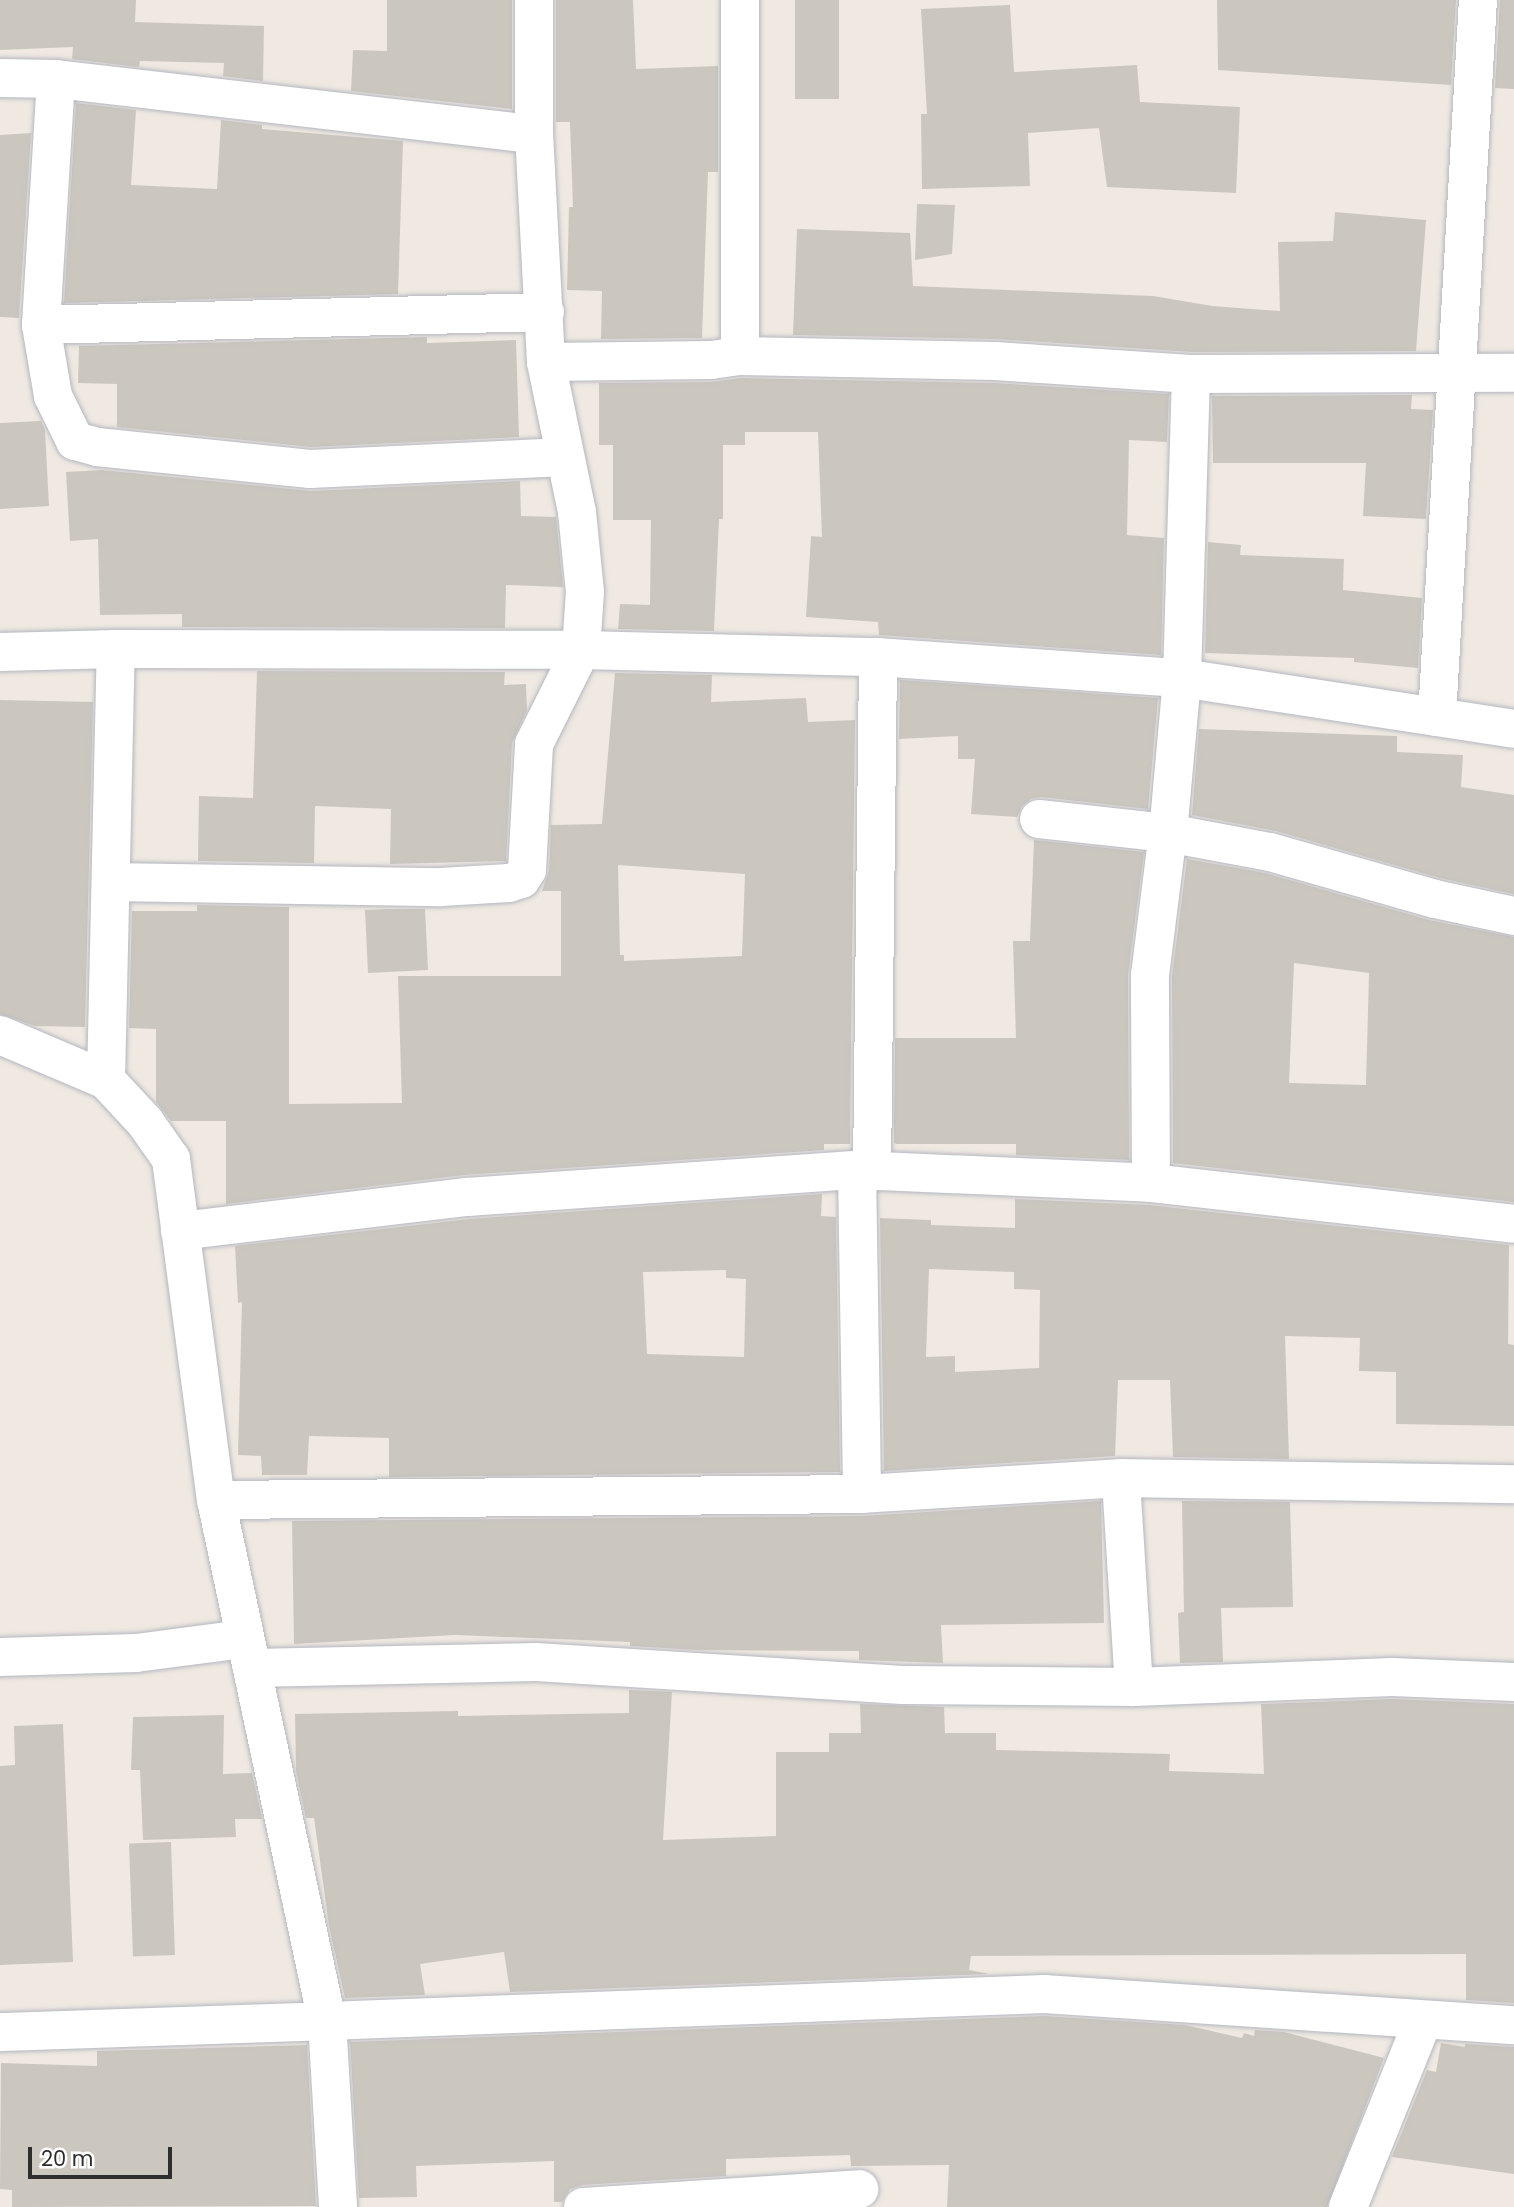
<!DOCTYPE html>
<style>
body{margin:0}
#map{position:relative;width:1514px;height:2207px;overflow:hidden;background:#efe9e1;font-family:Poppins,sans-serif}
div>[style]{position:absolute}
.building>*{inset:0;background:#cbc7bf;transform-origin:0 0}
.roads{filter:drop-shadow(0 0 2px #b4b7c1) drop-shadow(0 0 2px #b4b7c1)}
.minor>*{height:38px;margin:-19px;padding:0 19px;transform-origin:19px;border-radius:19px;background:#fff}
span{translate:-50% -50%;white-space:nowrap;text-align:center;line-height:1.15;-webkit-text-stroke:5px #fff;paint-order:stroke}
.scale{position:absolute;left:28px;top:2147px;width:144px;height:32px;box-sizing:border-box;border:4px solid #2e2e2e;border-top:0;padding-left:9px;font-size:21px;line-height:24px;white-space:nowrap;color:#2e2e2e;-webkit-text-stroke:5px #fff;paint-order:stroke}
</style>
<div id="map">
<div class="building">
<div style="clip-path:polygon(0 0,136px 0,135px 22px,264px 26px,263px 81px,223px 76px,224px 63px,140px 61px,139px 67px,72px 59px,73px 47px,0 50px)"></div>
<div style="clip-path:polygon(387px 0,512px 0,512px 109px,351px 91px,353px 50px,387px 51px)"></div>
<div style="clip-path:polygon(556px 0,633px 0,636px 69px,718px 66px,718px 172px,708px 172px,702px 338px,601px 339px,602px 291px,567px 290px,569px 207px,573px 207px,570px 122px,556px 122px)"></div>
<div style="left:795px;top:0;width:44px;height:99px"></div>
<div style="clip-path:polygon(1217px 0,1456px 0,1451px 85px,1218px 70px)"></div>
<div style="clip-path:polygon(1500px 0,1514px 0,1514px 89px,1495px 88px)"></div>
<div style="clip-path:polygon(1010px 5px,1014px 72px,1137px 65px,1140px 102px,1240px 107px,1236px 193px,1107px 187px,1099px 128px,1028px 133px,1030px 186px,922px 189px,921px 114px,927px 114px,921px 9px)"></div>
<div style="clip-path:polygon(76px 103px,136px 110px,131px 185px,217px 189px,221px 120px,262px 125px,262px 129px,403px 141px,398px 294px,64px 303px)"></div>
<div style="clip-path:polygon(31px 133px,19px 318px,0 317px,0 135px)"></div>
<div style="clip-path:polygon(917px 204px,955px 205px,952px 254px,915px 260px)"></div>
<div style="clip-path:polygon(1335px 212px,1426px 220px,1416px 351px,1192px 352px,996px 339px,793px 335px,797px 229px,910px 233px,913px 286px,1153px 296px,1212px 306px,1280px 311px,1278px 242px,1333px 241px)"></div>
<div style="clip-path:polygon(427px 337px,427px 343px,516px 340px,519px 437px,311px 447px,117px 427px,117px 384px,78px 383px,79px 346px)"></div>
<div style="clip-path:polygon(741px 378px,994px 383px,1169px 394px,1167px 442px,1129px 440px,1127px 535px,1164px 538px,1161px 655px,879px 635px,878px 622px,806px 617px,811px 536px,822px 537px,818px 432px,745px 432px,745px 445px,723px 445px,723px 519px,719px 519px,714px 631px,618px 629px,620px 604px,650px 605px,651px 520px,613px 520px,613px 445px,599px 445px,599px 383px,711px 382px)"></div>
<div style="clip-path:polygon(1412px 395px,1411px 409px,1433px 410px,1426px 519px,1363px 516px,1366px 463px,1213px 463px,1212px 396px)"></div>
<div style="clip-path:polygon(41px 421px,45px 430px,49px 506px,0 509px,0 423px)"></div>
<div style="clip-path:polygon(102px 470px,311px 491px,520px 481px,521px 516px,556px 517px,563px 587px,506px 585px,505px 628px,182px 627px,182px 614px,100px 615px,98px 539px,70px 541px,66px 472px)"></div>
<div style="clip-path:polygon(1208px 542px,1241px 545px,1240px 555px,1344px 559px,1343px 590px,1422px 598px,1418px 668px,1354px 662px,1354px 658px,1205px 653px)"></div>
<div style="clip-path:polygon(257px 671px,505px 672px,504px 685px,526px 684px,527px 710px,512px 743px,506px 861px,390px 864px,391px 809px,315px 806px,314px 863px,198px 861px,199px 796px,253px 798px)"></div>
<div style="clip-path:polygon(evenodd,615px 673px,712px 675px,711px 702px,806px 698px,808px 722px,855px 720px,850px 1144px,824px 1144px,824px 1150px,464px 1175px,226px 1204px,226px 1121px,171px 1121px,156px 1102px,156px 1029px,129px 1028px,132px 911px,197px 911px,197px 905px,289px 907px,289px 1104px,402px 1103px,398px 976px,561px 976px,561px 891px,542px 891px,549px 871px,551px 825px,602px 824px,615px 673px,618px 865px,745px 874px,742px 956px,624px 961px,624px 955px,620px 955px,618px 865px)"></div>
<div style="clip-path:polygon(900px 680px,1158px 698px,1148px 809px,1041px 797px,1031px 799px,1022px 806px,1017px 817px,971px 814px,975px 759px,958px 759px,958px 736px,899px 739px)"></div>
<div style="clip-path:polygon(0 700px,93px 702px,85px 1027px,35px 1026px,0 1014px)"></div>
<div style="clip-path:polygon(1199px 729px,1397px 736px,1397px 752px,1463px 755px,1461px 787px,1514px 795px,1514px 894px,1440px 878px,1276px 831px,1192px 815px)"></div>
<div style="clip-path:polygon(1034px 840px,1144px 852px,1128px 975px,1129px 1160px,1016px 1155px,1016px 1144px,897px 1144px,894px 1143px,895px 1038px,1016px 1038px,1013px 941px,1030px 941px)"></div>
<div style="clip-path:polygon(evenodd,1187px 859px,1265px 873px,1429px 920px,1514px 937px,1514px 1202px,1173px 1163px,1172px 976px,1187px 859px,1294px 963px,1369px 973px,1366px 1085px,1289px 1083px,1294px 963px)"></div>
<div style="clip-path:polygon(389px 909px,425px 909px,428px 970px,368px 973px,365px 910px)"></div>
<div style="clip-path:polygon(evenodd,822px 1194px,821px 1216px,836px 1217px,840px 1472px,389px 1477px,389px 1438px,309px 1436px,307px 1475px,262px 1475px,261px 1456px,238px 1455px,242px 1302px,238px 1303px,235px 1246px,469px 1219px,822px 1194px,726px 1270px,726px 1278px,746px 1279px,744px 1357px,647px 1354px,643px 1272px,726px 1270px)"></div>
<div style="clip-path:polygon(evenodd,1015px 1199px,1149px 1205px,1509px 1245px,1508px 1344px,1514px 1345px,1514px 1426px,1396px 1424px,1396px 1372px,1359px 1371px,1360px 1338px,1285px 1336px,1289px 1459px,1173px 1457px,1170px 1380px,1118px 1380px,1115px 1456px,884px 1471px,880px 1218px,931px 1220px,931px 1225px,1015px 1228px,1015px 1199px,929px 1269px,1014px 1272px,1014px 1289px,1040px 1290px,1039px 1368px,955px 1372px,955px 1356px,926px 1357px,929px 1269px)"></div>
<div style="clip-path:polygon(1101px 1501px,1104px 1623px,941px 1625px,943px 1663px,859px 1660px,859px 1651px,697px 1650px,630px 1646px,630px 1642px,455px 1635px,294px 1644px,292px 1521px,862px 1516px)"></div>
<div style="clip-path:polygon(1182px 1501px,1290px 1502px,1293px 1607px,1221px 1608px,1223px 1662px,1180px 1663px,1178px 1613px,1184px 1612px)"></div>
<div style="clip-path:polygon(629px 1690px,672px 1692px,663px 1840px,776px 1836px,776px 1752px,829px 1752px,829px 1733px,861px 1733px,860px 1704px,944px 1707px,945px 1733px,996px 1733px,996px 1750px,1170px 1754px,1169px 1771px,1264px 1774px,1261px 1704px,1392px 1699px,1514px 1704px,1514px 2003px,1466px 2000px,1466px 1954px,971px 1956px,969px 1970px,989px 1974px,510px 1992px,504px 1952px,420px 1964px,425px 1995px,345px 1998px,329px 1926px,314px 1818px,306px 1818px,296px 1771px,295px 1714px,458px 1711px,458px 1716px,629px 1713px)"></div>
<div style="clip-path:polygon(224px 1715px,223px 1774px,252px 1773px,262px 1819px,235px 1819px,236px 1837px,143px 1840px,140px 1770px,131px 1770px,133px 1717px)"></div>
<div style="clip-path:polygon(63px 1724px,73px 1962px,0 1965px,0 1766px,15px 1765px,14px 1726px)"></div>
<div style="left:171px;top:1842px;width:113px;height:42px;rotate:88deg"></div>
<div style="clip-path:polygon(1044px 2016px,1185px 2025px,1242px 2038px,1244px 2033px,1254px 2036px,1255px 2030px,1284px 2032px,1384px 2058px,1327px 2207px,947px 2207px,949px 2165px,851px 2166px,850px 2155px,726px 2159px,726px 2176px,582px 2185px,570px 2189px,562px 2202px,554px 2202px,554px 2161px,416px 2166px,417px 2197px,359px 2198px,350px 2042px)"></div>
<div style="clip-path:polygon(1441px 2043px,1465px 2047px,1465px 2044px,1514px 2047px,1514px 2174px,1392px 2157px,1427px 2070px,1436px 2072px)"></div>
<div style="clip-path:polygon(307px 2045px,316px 2206px,12px 2207px,12px 2190px,0 2189px,1px 2063px,97px 2066px,97px 2051px)"></div>
</div>
<div class="roads">
<div class="minor">
<div style="left:740px;top:0;width:356px;rotate:90deg"></div>
<div style="left:0;top:78px;width:56px;rotate:1deg"></div>
<div style="left:56px;top:79px;width:481px;rotate:6.6deg"></div>
<div style="left:534px;top:134px;width:134px;rotate:-90deg"></div>
<div style="left:56px;top:79px;width:246px;rotate:93.5deg"></div>
<div style="left:41px;top:325px;width:72px;rotate:80.4deg"></div>
<div style="left:53px;top:396px;width:50px;rotate:63.9deg"></div>
<div style="left:75px;top:441px;width:23px;rotate:15deg"></div>
<div style="left:97px;top:447px;width:214px;rotate:5.9deg"></div>
<div style="left:310px;top:469px;width:255px;rotate:-2.7deg"></div>
<div style="left:41px;top:325px;width:504px;rotate:-1.48deg"></div>
<div style="left:546px;top:362px;width:165px;rotate:-0.7deg"></div>
<div style="left:711px;top:360px;width:29px;rotate:-8deg"></div>
<div style="left:740px;top:356px;width:255px;rotate:1.1deg"></div>
<div style="left:995px;top:361px;width:196px;rotate:3.8deg"></div>
<div style="left:1191px;top:374px;width:323px;rotate:-0.2deg"></div>
<div style="left:0;top:652px;width:116px;rotate:-1.5deg"></div>
<div style="left:116px;top:649px;width:465px;rotate:0.1deg"></div>
<div style="left:581px;top:650px;width:297px;rotate:1.4deg"></div>
<div style="left:878px;top:657px;width:305px;rotate:4deg"></div>
<div style="left:1182px;top:678px;width:336px;rotate:8.7deg"></div>
<div style="left:1437px;top:717px;width:718px;rotate:-86.73deg"></div>
<div style="left:1039px;top:819px;width:130px;rotate:6.2deg"></div>
<div style="left:1168px;top:833px;width:104px;rotate:10.6deg"></div>
<div style="left:1270px;top:852px;width:172px;rotate:15.9deg"></div>
<div style="left:1435px;top:899px;width:81px;rotate:12.1deg"></div>
<div style="left:111px;top:882px;width:330px;rotate:0.9deg"></div>
<div style="left:441px;top:887px;width:68px;rotate:-3.4deg"></div>
<div style="left:509px;top:883px;width:13px;rotate:-18deg"></div>
<div style="left:521px;top:879px;width:11px;rotate:-56deg"></div>
<div style="left:527px;top:870px;width:126px;rotate:-86.8deg"></div>
<div style="left:534px;top:744px;width:105px;rotate:-63.4deg"></div>
<div style="left:581px;top:650px;width:58px;rotate:-86.1deg"></div>
<div style="left:585px;top:592px;width:80px;rotate:-95.7deg"></div>
<div style="left:577px;top:512px;width:153px;rotate:-101.7deg"></div>
<div style="left:546px;top:362px;width:228px;rotate:-93deg"></div>
<div style="left:0;top:1035px;width:115px;rotate:23deg"></div>
<div style="left:106px;top:1080px;width:57px;rotate:47.1deg"></div>
<div style="left:145px;top:1122px;width:45px;rotate:54.9deg"></div>
<div style="left:171px;top:1159px;width:344px;rotate:82.5deg"></div>
<div style="left:216px;top:1500px;width:533px;rotate:77.97deg"></div>
<div style="left:327px;top:2021px;width:718px;rotate:-2.16deg"></div>
<div style="left:1044px;top:1994px;width:471px;rotate:3.8deg"></div>
<div style="left:106px;top:1080px;width:431px;rotate:-88.7deg"></div>
<div style="left:857px;top:1170px;width:324px;rotate:89.1deg"></div>
<div style="left:872px;top:1172px;width:515px;rotate:-89.33deg"></div>
<div style="left:1151px;top:1183px;width:208px;rotate:-90.3deg"></div>
<div style="left:1150px;top:975px;width:143px;rotate:-82.8deg"></div>
<div style="left:1168px;top:833px;width:156px;rotate:-84.8deg"></div>
<div style="left:1182px;top:678px;width:304px;rotate:-88.3deg"></div>
<div style="left:180px;top:1231px;width:289px;rotate:-6.8deg"></div>
<div style="left:467px;top:1197px;width:391px;rotate:-4deg"></div>
<div style="left:857px;top:1170px;width:294px;rotate:2.5deg"></div>
<div style="left:1151px;top:1183px;width:365px;rotate:6.4deg"></div>
<div style="left:216px;top:1500px;width:646px;rotate:-0.53deg"></div>
<div style="left:862px;top:1494px;width:259px;rotate:-3.5deg"></div>
<div style="left:0;top:1657px;width:136px;rotate:-1.7deg"></div>
<div style="left:136px;top:1653px;width:109px;rotate:-7.4deg"></div>
<div style="left:252px;top:1668px;width:284px;rotate:-1.2deg"></div>
<div style="left:536px;top:1662px;width:367px;rotate:3.6deg"></div>
<div style="left:902px;top:1685px;width:232px;rotate:0.5deg"></div>
<div style="left:1134px;top:1687px;width:258px;rotate:-2.2deg"></div>
<div style="left:1392px;top:1677px;width:122px;rotate:2.3deg"></div>
<div style="left:1134px;top:1687px;width:209px;rotate:-93.6deg"></div>
<div style="left:1121px;top:1478px;width:393px;rotate:0.9deg"></div>
<div style="left:0;top:2032px;width:327px;rotate:-1.9deg"></div>
<div style="left:327px;top:2021px;width:186px;rotate:86.6deg"></div>
<div style="left:583px;top:2207px;width:277px;rotate:-3.7deg"></div>
<div style="left:1348px;top:2207px;width:201px;rotate:-68.1deg"></div>
</div>
</div>
<div class="scale">20 m</div>
</div>
